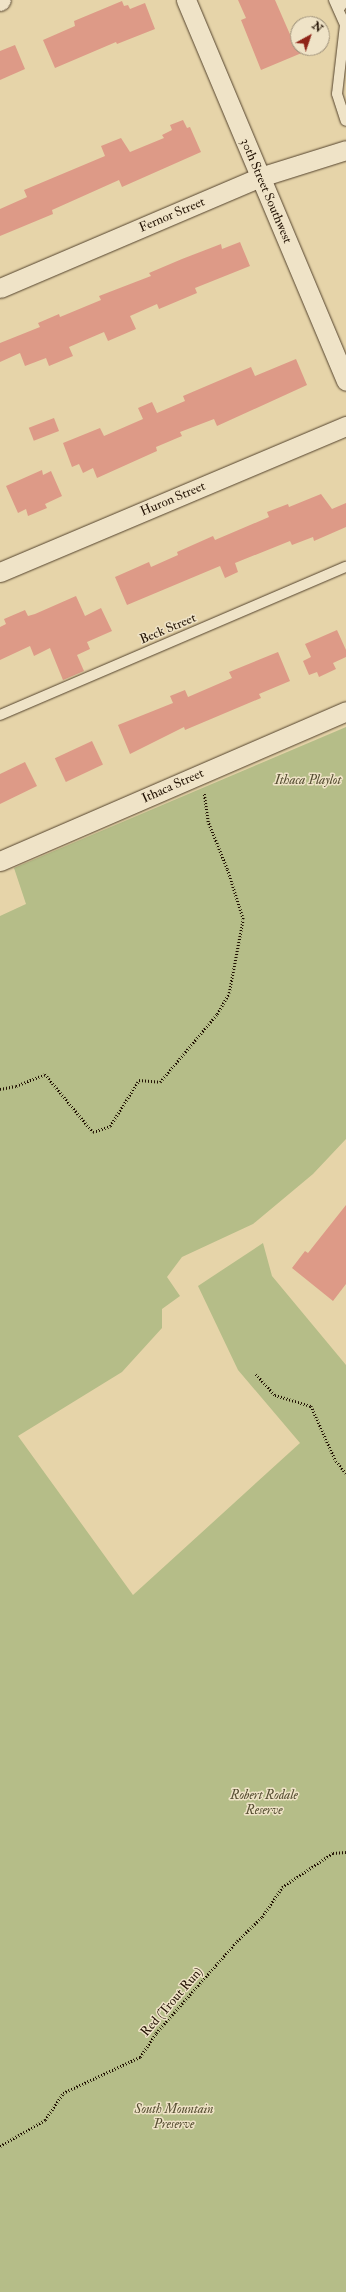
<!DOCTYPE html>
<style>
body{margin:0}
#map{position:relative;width:346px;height:2292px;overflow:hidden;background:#e6d4a9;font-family:"IM FELL Double Pica",serif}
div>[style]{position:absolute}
.green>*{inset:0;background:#b5bd88}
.building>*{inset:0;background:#dd9a87;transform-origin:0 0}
.path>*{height:2.5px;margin-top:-1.25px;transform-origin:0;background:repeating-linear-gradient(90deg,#231304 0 1px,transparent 0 3px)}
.roads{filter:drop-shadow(0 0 1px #54432d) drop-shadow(0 0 1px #54432d)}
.lane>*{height:10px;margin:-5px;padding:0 5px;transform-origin:5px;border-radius:5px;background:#efe3c7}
.street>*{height:19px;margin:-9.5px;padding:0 9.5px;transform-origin:9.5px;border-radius:9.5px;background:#efe3c7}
span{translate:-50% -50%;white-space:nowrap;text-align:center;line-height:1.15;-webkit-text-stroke:3px #efe3c7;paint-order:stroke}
.street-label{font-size:13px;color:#231304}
.park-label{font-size:13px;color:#564e32;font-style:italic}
.north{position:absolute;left:290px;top:16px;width:40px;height:40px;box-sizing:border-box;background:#efe3c7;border:1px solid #9d9079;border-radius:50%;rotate:40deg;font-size:11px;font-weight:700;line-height:16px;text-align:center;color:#231304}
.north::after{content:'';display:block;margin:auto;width:14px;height:18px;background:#8f2418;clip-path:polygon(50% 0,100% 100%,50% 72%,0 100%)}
</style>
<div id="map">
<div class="green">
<div style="clip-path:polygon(346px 727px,346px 1139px,313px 1174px,253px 1224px,182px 1257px,167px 1277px,180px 1296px,162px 1309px,162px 1328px,122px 1372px,18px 1436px,133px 1595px,300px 1443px,238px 1370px,198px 1286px,263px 1243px,272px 1276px,346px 1365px,346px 2292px,0 2292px,0 916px,26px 904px,14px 868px)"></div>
</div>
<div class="building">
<div style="clip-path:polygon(238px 0,275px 0,292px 39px,298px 37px,298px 48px,302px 48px,304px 52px,261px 70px,241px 20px,246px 18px)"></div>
<div style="clip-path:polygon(122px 1px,124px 6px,128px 5px,130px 9px,145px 3px,155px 29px,117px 44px,116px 42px,55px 68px,43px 40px,75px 26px,74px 21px)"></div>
<div style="clip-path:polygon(15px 45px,25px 69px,0 80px,0 51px)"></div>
<div style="clip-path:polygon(183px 120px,187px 128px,190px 127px,201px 152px,122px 187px,119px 180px,52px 210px,53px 214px,0 236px,0 209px,27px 197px,24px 190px,105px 156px,101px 146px,121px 138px,130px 152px,164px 138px,162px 135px,172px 130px,170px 125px)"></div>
<div style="clip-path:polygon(240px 242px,250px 266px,195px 288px,197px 293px,159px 309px,157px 304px,130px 316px,136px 329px,108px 341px,104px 332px,69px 347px,73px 356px,49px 366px,46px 358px,25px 366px,20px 353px,0 362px,0 343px,40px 327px,38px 323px,59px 314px,60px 317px,101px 300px,99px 296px,151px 276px,149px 273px,182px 259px,221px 244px,222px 249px)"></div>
<div style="clip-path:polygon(296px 359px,307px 385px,217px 426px,214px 419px,180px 432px,182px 436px,156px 447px,157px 451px,97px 478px,93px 468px,83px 473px,79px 464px,72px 467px,63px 443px,100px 428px,104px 436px,143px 419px,138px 408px,152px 402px,157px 413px,185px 401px,183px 396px,251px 367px,255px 376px)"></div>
<div style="left:54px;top:418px;width:14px;height:27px;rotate:69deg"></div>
<div style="clip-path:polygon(42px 470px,43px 475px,51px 471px,62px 496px,45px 504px,47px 508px,28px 516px,26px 509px,18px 513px,6px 486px)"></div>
<div style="clip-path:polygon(321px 494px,332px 509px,346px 503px,346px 527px,314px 541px,313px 537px,292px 545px,290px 541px,235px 563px,238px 572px,225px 578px,220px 566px,127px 605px,115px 577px,149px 562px,151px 567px,178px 555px,177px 552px,213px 536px,215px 540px,269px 517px,267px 512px,288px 504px,289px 507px)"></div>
<div style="clip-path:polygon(76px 596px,85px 616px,101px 608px,112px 631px,87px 642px,90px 649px,77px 655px,84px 671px,63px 680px,50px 648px,34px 656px,30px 646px,0 660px,0 627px,6px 624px,4px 619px,25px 610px,28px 616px,35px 614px)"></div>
<div style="clip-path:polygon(337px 630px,346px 650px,346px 657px,333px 663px,336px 669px,319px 677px,317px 672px,309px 675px,303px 661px,311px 657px,305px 644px)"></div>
<div style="clip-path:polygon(278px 652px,290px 681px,259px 694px,261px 698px,185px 730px,184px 727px,130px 754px,118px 725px,173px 703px,170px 696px,185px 690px,188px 697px,232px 678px,229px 672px)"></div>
<div style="left:92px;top:741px;width:26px;height:41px;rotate:65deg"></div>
<div style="clip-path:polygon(25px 762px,37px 786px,0 804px,0 774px)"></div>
<div style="clip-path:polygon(346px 1205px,346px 1284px,333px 1301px,292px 1268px,305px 1251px,308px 1253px)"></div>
</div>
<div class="path">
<div style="left:0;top:1089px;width:16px;rotate:-11deg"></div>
<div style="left:16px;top:1086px;width:31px;rotate:-22deg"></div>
<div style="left:45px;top:1074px;width:75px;rotate:50.4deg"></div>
<div style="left:93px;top:1132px;width:18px;rotate:-19deg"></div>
<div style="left:110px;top:1126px;width:54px;rotate:-57.8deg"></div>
<div style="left:139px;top:1080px;width:21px;rotate:5deg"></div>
<div style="left:160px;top:1082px;width:89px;rotate:-50deg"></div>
<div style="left:217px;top:1014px;width:24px;rotate:-60deg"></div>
<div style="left:229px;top:993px;width:75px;rotate:-79.3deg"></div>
<div style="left:243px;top:919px;width:52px;rotate:-107.7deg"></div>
<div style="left:227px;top:869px;width:51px;rotate:-112deg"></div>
<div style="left:208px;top:822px;width:29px;rotate:-98deg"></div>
<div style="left:256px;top:1374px;width:28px;rotate:48deg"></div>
<div style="left:275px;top:1395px;width:38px;rotate:17deg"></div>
<div style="left:311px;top:1406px;width:60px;rotate:65.6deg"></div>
<div style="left:336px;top:1461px;width:16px;rotate:50deg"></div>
<div style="left:0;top:2146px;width:52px;rotate:-30deg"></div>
<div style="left:45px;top:2120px;width:32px;rotate:-56deg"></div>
<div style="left:63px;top:2093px;width:85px;rotate:-25.1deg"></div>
<div style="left:140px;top:2057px;width:29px;rotate:-56deg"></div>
<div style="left:156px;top:2033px;width:123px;rotate:-48.6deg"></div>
<div style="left:237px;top:1941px;width:35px;rotate:-44deg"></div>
<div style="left:262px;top:1917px;width:36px;rotate:-56deg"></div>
<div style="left:282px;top:1887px;width:61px;rotate:-33.7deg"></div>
<div style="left:333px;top:1853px;width:13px;rotate:-4deg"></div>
</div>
<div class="roads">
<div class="lane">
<div style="left:334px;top:0;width:27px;rotate:66deg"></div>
<div style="left:345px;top:25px;width:69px;rotate:96.6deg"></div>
<div style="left:337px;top:94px;width:28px;rotate:72deg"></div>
<div style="left:339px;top:9px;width:11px;rotate:-56deg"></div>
<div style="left:0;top:715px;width:376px;rotate:-23.2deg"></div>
</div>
<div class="street">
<div style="left:186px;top:0;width:413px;rotate:67.2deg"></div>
<div style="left:0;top:1px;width:1px;rotate:-45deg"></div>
<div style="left:0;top:288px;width:283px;rotate:-23.1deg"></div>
<div style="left:260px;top:177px;width:90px;rotate:-17.4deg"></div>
<div style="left:0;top:572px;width:376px;rotate:-22.9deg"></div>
<div style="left:0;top:861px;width:377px;rotate:-23.4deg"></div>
</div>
</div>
<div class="street-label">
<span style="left:266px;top:191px;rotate:67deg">30th Street Southwest</span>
<span style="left:172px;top:215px;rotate:-23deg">Fernor Street</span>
<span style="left:173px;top:499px;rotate:-23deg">Huron Street</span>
<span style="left:168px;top:629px;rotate:-23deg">Beck Street</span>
<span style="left:173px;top:786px;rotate:-24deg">Ithaca Street</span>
<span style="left:172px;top:2002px;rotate:-49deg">Red (Trout Run)</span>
</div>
<div class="park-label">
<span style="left:308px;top:780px">Ithaca Playlot</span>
<span style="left:264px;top:1803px">Robert Rodale<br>Reserve</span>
<span style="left:174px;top:2117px">South Mountain<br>Preserve</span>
</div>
<div class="north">N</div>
</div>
